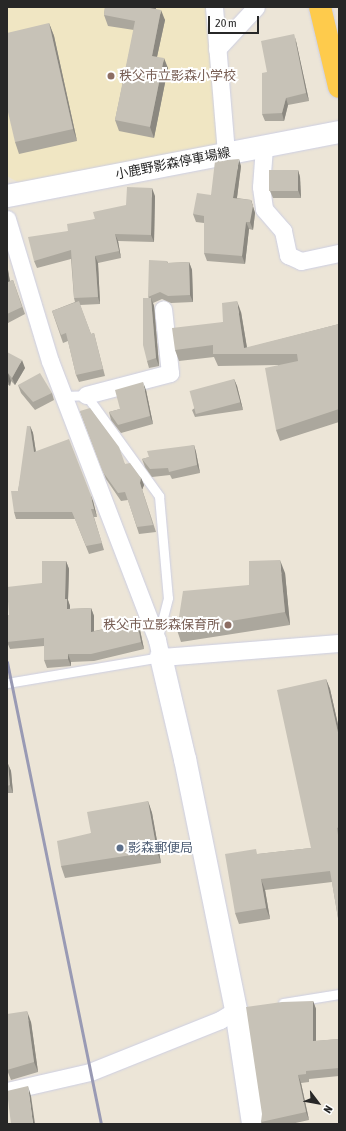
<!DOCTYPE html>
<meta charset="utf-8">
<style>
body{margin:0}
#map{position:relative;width:346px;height:1131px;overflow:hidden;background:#ece5d7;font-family:"Asap Condensed","Noto Sans JP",sans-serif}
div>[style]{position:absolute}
.education>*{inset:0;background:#f0e6c3}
.roads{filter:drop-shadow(0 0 1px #cccee2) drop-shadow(0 0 1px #cccee2)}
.service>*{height:9px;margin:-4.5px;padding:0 4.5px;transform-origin:4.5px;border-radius:4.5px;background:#fff}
.minor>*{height:17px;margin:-8.5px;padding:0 8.5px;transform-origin:8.5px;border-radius:8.5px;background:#fff}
.tertiary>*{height:22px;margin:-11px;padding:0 11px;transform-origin:11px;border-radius:11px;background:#fff}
.secondary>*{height:22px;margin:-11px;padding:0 11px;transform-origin:11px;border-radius:11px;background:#fff}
.trunk>*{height:22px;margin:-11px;padding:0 11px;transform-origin:11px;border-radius:11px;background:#fecb4c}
.rail>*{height:3px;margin:-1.5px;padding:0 1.5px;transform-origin:1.5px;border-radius:1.5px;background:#999ab4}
.wall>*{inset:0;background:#aba79d;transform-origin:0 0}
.shaded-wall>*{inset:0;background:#8b8880}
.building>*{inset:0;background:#c7c2b7;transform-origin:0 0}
.dots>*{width:11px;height:11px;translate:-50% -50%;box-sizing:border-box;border:2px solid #fff;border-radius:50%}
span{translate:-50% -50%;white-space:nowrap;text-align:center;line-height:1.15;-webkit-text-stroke:4px #fff;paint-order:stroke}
.education-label{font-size:13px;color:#785e54}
.left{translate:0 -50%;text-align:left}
.right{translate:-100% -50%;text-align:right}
.street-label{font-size:13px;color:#272727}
.service-label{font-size:13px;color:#4e5e75}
.frame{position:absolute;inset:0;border:8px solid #272727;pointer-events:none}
.north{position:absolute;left:298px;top:1083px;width:40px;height:40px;-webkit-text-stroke:3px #fff;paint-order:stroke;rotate:122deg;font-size:11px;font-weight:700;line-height:16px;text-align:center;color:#272727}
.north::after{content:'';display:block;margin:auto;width:14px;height:18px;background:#272727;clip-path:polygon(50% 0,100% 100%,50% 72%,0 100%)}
.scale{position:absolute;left:208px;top:16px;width:51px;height:18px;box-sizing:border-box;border:2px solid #272727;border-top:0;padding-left:5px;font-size:12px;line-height:14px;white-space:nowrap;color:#272727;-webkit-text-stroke:3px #fff;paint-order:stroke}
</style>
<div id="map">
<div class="education">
<div style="clip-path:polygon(211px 7px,220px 144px,23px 185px,7px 176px,7px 8px)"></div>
</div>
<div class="roads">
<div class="service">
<div style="left:63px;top:396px;width:23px;rotate:-2deg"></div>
<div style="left:86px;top:395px;width:125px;rotate:54.1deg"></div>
<div style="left:159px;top:496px;width:102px;rotate:85deg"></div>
<div style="left:168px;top:598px;width:40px;rotate:104.4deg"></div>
<div style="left:7px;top:683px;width:156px;rotate:-9.6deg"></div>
<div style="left:283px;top:1003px;width:57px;rotate:-9.1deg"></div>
</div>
<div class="minor">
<div style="left:214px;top:7px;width:147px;rotate:85.3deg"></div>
<div style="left:217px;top:49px;width:57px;rotate:-47.1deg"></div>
<div style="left:264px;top:147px;width:40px;rotate:94.3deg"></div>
<div style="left:261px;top:187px;width:22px;rotate:82deg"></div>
<div style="left:264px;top:209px;width:29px;rotate:49deg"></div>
<div style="left:283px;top:231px;width:25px;rotate:78deg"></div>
<div style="left:288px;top:255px;width:14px;rotate:25deg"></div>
<div style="left:301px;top:261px;width:39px;rotate:-12deg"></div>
<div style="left:7px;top:219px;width:148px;rotate:73.2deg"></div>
<div style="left:50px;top:361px;width:299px;rotate:69deg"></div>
<div style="left:157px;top:640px;width:17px;rotate:77deg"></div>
<div style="left:161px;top:657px;width:179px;rotate:-4.5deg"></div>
<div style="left:86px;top:395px;width:87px;rotate:-14.7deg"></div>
<div style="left:170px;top:373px;width:64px;rotate:-96.2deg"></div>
<div style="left:7px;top:1091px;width:85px;rotate:-12.9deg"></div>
<div style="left:90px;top:1072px;width:140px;rotate:-21.8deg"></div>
<div style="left:220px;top:1020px;width:19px;rotate:-32deg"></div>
</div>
<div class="tertiary">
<div style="left:161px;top:657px;width:105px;rotate:76.8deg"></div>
<div style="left:185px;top:759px;width:256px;rotate:78.5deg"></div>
<div style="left:236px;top:1010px;width:115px;rotate:81.5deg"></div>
</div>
<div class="secondary">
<div style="left:7px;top:196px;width:338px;rotate:-10.9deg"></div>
</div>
<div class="trunk">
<div style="left:320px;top:7px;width:82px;rotate:76.6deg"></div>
</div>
</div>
<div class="rail">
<div style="left:7px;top:662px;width:471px;rotate:78.5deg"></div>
</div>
<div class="wall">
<div style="clip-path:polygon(105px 7px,156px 7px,156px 9px,165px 20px,157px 57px,168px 68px,154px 138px,119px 131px,115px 120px,134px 30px,108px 26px,104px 15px)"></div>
<div style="left:226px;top:7px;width:17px;height:1px"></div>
<div style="clip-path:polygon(49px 23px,54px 36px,77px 141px,19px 154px,15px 142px)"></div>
<div style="clip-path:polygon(296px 41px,309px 101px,288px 105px,284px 121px,265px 121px,262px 114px,267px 72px)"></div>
<div style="clip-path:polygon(241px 166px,237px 198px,251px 200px,255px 213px,253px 230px,249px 229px,245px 264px,207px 261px,204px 253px,204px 223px,196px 222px,193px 214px,211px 195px)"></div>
<div style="clip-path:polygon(298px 170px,300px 177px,301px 198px,273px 198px,270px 191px)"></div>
<div style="clip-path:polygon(155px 196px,154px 242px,118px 241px,121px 258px,98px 263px,100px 304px,80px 305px,91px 334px,94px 333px,96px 341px,105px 376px,79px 382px,76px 375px,68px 341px,63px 343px,52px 311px,75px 302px,74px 298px,71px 259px,37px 268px,34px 261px,68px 231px,95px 219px)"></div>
<div style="clip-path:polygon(167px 261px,168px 263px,189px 262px,192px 270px,193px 302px,171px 303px,162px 299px,153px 303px,154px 306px,159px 366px,149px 368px,147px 361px,149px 298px,148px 297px)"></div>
<div style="clip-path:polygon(7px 264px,10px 281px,13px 280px,25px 314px,8px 323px)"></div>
<div style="clip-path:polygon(241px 312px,247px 348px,339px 324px,339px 422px,280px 441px,276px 430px,278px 365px,218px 366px,214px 357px,179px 361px,175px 350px,223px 322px)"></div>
<div style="clip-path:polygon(7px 352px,25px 368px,15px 385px,11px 381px,10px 386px,7px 384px)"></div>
<div style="clip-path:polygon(234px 379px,237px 386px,243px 410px,195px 417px,192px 410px)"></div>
<div style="clip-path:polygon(18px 385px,52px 393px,54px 400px,35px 410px,21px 393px)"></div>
<div style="clip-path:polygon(146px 390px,153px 424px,121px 433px,111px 420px,109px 412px,120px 409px)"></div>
<div style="clip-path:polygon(80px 411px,125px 464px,141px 478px,144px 485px,142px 490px,156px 532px,139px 534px,128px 500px,121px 501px,106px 479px)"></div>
<div style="clip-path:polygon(30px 426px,33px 433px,36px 452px,93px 501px,97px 517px,94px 517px,104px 550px,89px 554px,75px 519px,16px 519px,14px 512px,18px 491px)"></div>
<div style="clip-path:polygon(194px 445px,196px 452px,200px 473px,172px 479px,170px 475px,152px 477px,145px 467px,142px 459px)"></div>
<div style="clip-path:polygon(66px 561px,69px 569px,68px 600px,70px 606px,70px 609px,91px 608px,94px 616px,94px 631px,137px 622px,140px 630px,144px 649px,94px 661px,71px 662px,71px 666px,47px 668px,44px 660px,44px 646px,10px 649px,7px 642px,9px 615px,42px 583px)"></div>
<div style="clip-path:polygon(285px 573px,290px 625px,181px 642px,177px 630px,249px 585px)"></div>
<div style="clip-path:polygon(326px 679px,330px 689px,339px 729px,339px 924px,332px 882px,265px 890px,270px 919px,239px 924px,235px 913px,258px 854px,311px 848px)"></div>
<div style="clip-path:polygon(7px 764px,8px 764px,11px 771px,13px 793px,7px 793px)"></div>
<div style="clip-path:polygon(148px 801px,152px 813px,161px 863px,65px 878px,61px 866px,91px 833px)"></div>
<div style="clip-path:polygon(313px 1001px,316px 1009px,316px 1041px,339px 1039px,339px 1076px,309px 1079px,309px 1082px,301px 1083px,309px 1120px,291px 1124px,262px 1124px,261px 1122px)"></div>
<div style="clip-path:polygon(7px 1014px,31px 1022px,38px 1072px,11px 1080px,7px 1070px)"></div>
</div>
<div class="shaded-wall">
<div style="clip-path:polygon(150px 7px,156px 7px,154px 18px,150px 8px)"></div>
<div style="clip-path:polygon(161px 10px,165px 20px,155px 66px,152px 56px)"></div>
<div style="clip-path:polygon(49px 23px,54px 36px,77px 141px,73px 129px)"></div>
<div style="clip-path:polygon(294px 34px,296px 41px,309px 101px,306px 93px)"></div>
<div style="clip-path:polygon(164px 58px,168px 68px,154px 138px,150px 127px)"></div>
<div style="clip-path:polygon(286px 98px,288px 105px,284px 121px,282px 113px)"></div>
<div style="clip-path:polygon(239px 159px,241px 166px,236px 205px,233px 198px)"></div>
<div style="clip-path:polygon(298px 170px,300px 177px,301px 198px,298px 190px)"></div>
<div style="clip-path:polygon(152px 188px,155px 196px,154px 242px,151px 235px)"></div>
<div style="clip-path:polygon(251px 200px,255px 213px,253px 230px,250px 222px)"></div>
<div style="clip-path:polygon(246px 222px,249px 229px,245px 264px,242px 256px)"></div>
<div style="clip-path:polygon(115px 234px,118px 241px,121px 258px,119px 251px)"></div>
<div style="clip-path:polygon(95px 256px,98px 263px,100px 304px,98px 297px)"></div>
<div style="clip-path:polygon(189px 262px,192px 270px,193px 302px,190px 295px)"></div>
<div style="clip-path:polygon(7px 264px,11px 289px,8px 282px,7px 274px)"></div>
<div style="clip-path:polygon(151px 298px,154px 306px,159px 366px,156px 358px)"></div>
<div style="clip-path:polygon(237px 301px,241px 312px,248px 354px,244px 348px)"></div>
<div style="clip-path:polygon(22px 360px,25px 368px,15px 385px,12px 378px)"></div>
<div style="clip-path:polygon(8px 373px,11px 381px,10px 386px,7px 379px)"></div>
<div style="clip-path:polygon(234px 379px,237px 386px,243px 410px,240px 402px)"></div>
<div style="clip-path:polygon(143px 382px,146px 390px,153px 424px,150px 416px)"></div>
<div style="clip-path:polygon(30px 426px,33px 433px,37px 460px,34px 452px)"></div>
<div style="clip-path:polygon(194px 445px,196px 452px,200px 473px,197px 465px)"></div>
<div style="clip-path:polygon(141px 478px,144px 485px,142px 490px,156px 532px,140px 483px)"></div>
<div style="clip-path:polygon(90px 493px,93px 501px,97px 517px,94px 509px)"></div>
<div style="clip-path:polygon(280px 560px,285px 573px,290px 625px,285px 612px)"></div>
<div style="clip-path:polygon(66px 561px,69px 569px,68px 600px,70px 606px,70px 616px,67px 609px,65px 599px)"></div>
<div style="clip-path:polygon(91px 608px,94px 616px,94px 639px,91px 632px)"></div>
<div style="clip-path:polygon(137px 622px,140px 630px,144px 649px,141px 642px)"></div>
<div style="clip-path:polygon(68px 654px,71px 662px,71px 666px,68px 659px)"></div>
<div style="clip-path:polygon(326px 679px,330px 689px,339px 729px,339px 737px)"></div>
<div style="clip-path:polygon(8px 764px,11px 771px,13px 793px,10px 785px)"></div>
<div style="clip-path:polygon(148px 801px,152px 813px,161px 863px,157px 851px)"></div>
<div style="clip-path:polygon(261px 879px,265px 890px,270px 919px,266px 908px)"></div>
<div style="clip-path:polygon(313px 1001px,316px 1009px,316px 1049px,313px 1041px)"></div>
<div style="clip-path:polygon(27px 1011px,31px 1022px,38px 1072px,34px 1062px)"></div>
<div style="clip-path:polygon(298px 1075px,301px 1083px,309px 1120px,306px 1112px)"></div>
<div style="clip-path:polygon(28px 1086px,31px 1096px,35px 1124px,33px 1124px)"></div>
</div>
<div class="building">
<div style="clip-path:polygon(105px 7px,150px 7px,150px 8px,161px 10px,152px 56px,164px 58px,150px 127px,115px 120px,135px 21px,104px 15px)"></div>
<div style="clip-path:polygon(49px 23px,73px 129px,15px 142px,7px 108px,7px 33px)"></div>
<div style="clip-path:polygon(294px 34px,306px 93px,286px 98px,282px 113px,262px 114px,262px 73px,267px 72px,261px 41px)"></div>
<div style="clip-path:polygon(239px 159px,233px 198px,251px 200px,253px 206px,250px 222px,246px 222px,242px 256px,204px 253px,204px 216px,193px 214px,197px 193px,211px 195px,215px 161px)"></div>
<div style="left:269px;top:170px;width:29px;height:21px"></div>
<div style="clip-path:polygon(127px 187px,152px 188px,151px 235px,115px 234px,119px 251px,95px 256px,98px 297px,74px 298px,71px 250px,34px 261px,28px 237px,68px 231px,67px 224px,95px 219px,93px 212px,126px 205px)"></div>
<div style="clip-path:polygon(149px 260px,167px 261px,167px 263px,189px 262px,190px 295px,168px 296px,160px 292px,148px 297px)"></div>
<div style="clip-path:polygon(7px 274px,8px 282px,13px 280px,22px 307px,7px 314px)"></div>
<div style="clip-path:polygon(143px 298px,151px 298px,156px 358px,147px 361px,143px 345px)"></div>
<div style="clip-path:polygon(79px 301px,91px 334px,94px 333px,103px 369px,76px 375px,66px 333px,61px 335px,52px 311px)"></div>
<div style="clip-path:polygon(237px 301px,244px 348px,339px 324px,339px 409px,276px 430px,265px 368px,298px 361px,297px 354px,213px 354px,213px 345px,175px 350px,172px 328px,223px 322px,222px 303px)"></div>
<div style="clip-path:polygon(7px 352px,22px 360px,12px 378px,8px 373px,7px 379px)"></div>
<div style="clip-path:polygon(40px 373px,52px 393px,33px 402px,18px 385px)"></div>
<div style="left:234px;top:379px;width:24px;height:46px;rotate:75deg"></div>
<div style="clip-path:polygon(143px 382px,150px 416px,118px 425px,109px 412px,120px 409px,115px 390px)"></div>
<div style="clip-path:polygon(90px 408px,119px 447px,125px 464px,130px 463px,141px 478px,140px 483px,153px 525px,137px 527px,125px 492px,118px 493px,103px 472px,80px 411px)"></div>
<div style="clip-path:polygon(27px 426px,30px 426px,34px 452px,69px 439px,90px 493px,94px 509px,91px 509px,102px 543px,86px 546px,72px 512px,14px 512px,11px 491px,18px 491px)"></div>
<div style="clip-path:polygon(194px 445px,197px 465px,169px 472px,168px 468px,150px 469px,142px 459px,149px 457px,147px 451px)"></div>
<div style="clip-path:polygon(280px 560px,285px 612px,177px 630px,183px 591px,249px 585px,249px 561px)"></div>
<div style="clip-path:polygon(42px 561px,66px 561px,65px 599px,67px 599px,67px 609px,91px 608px,91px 632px,137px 622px,141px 642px,91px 654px,68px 654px,68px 659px,44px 660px,44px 638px,7px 642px,7px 615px,9px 615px,7px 587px,42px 583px)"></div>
<div style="clip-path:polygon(326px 679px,339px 737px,339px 827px,337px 828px,339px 842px,339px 924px,330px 871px,261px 879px,266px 908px,235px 913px,225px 854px,256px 849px,257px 854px,311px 848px,277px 690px)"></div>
<div style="clip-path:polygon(7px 764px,8px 764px,10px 785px,7px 786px)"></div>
<div style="clip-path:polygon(148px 801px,157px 851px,61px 866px,57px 841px,91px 833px,87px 812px)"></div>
<div style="clip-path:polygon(313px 1001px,313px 1041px,339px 1039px,339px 1068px,306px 1071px,306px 1074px,298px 1075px,306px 1112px,261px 1122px,262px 1114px,246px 1007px,282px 1002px)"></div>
<div style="clip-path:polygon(27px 1011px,34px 1062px,7px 1070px,7px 1014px)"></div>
<div style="clip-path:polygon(28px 1086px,33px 1124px,11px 1124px,7px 1091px)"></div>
</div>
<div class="dots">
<div style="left:111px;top:76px;background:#8d6e63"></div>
<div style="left:228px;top:625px;background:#8d6e63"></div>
<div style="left:120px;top:848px;background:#5c6f8a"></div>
</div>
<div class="education-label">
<span class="left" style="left:119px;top:76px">秩父市立影森小学校</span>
<span class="right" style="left:220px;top:625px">秩父市立影森保育所</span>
</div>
<div class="street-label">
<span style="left:173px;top:164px;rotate:-11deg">小鹿野影森停車場線</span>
</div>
<div class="service-label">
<span class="left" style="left:128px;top:848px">影森郵便局</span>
</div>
<div class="frame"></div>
<div class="north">N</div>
<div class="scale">20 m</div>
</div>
